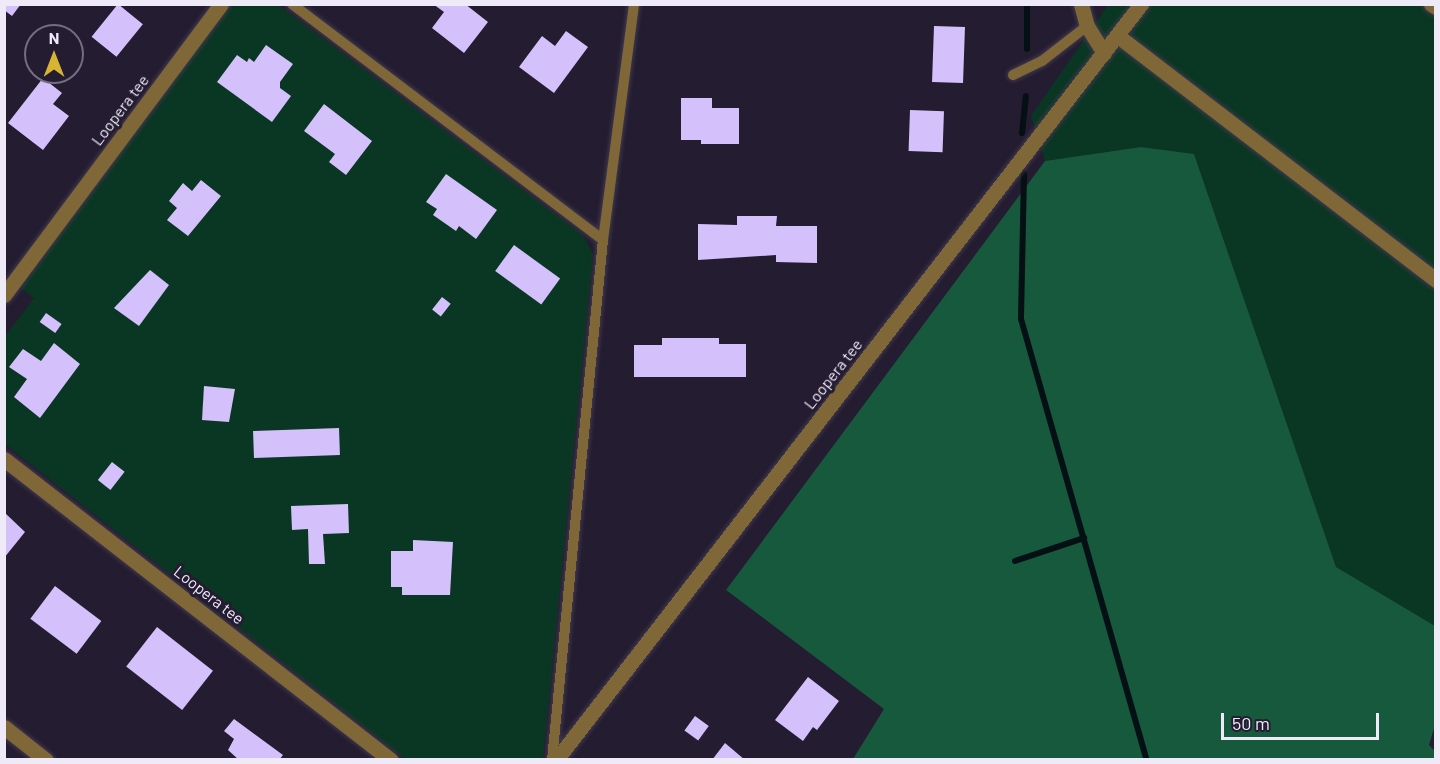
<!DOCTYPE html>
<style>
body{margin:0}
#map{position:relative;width:1440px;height:764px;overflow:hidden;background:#241c31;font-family:Barlow,sans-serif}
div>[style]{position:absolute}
.green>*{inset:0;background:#0a3723}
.forest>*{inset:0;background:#17593c}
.stream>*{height:6px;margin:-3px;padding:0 3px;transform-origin:3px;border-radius:3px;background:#041013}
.building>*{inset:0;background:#d4c1fb;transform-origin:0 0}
.roads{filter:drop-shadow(0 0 2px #40394d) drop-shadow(0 0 2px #40394d)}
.lane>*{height:10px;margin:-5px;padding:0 5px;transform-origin:5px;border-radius:5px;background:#806737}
.street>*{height:15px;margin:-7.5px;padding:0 7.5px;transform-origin:7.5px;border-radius:7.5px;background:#806737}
span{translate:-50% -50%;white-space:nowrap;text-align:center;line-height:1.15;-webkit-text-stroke:6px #241c31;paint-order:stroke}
.street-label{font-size:16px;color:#eeeaf8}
.frame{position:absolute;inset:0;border:6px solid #eeeaf8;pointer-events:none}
.north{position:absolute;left:24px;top:24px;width:60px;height:60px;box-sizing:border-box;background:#241c31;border:2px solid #756e81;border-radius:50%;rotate:0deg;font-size:16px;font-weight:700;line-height:24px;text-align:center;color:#eeeaf8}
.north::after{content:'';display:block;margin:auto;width:21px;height:27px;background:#d8b434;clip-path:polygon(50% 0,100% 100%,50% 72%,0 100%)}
.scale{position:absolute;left:1221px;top:713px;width:158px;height:27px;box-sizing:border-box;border:3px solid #eeeaf8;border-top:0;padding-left:8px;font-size:18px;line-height:21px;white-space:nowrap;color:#eeeaf8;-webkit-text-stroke:4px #241c31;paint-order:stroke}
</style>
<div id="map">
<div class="green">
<div style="clip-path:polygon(230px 5px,279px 5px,583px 235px,593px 254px,543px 759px,405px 759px,5px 444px,4px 338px,34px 298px,21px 288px)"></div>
<div style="clip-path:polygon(1108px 5px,1435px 5px,1435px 626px,1336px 567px,1194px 154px,1141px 147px,1045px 161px,1031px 116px)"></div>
</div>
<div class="forest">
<div style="clip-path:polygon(1141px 147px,1194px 154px,1336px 567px,1435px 626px,1435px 725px,1429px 745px,1435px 751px,1435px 759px,853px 759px,884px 709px,726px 590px,1045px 161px)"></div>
</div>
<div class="stream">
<div style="left:1027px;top:49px;width:45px;rotate:-90deg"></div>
<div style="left:1022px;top:133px;width:37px;rotate:-84deg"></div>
<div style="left:1024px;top:174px;width:145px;rotate:91.2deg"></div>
<div style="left:1021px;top:319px;width:459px;rotate:74.1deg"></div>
<div style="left:1015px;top:561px;width:73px;rotate:-18.4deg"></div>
</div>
<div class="building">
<div style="clip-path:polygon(4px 4px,21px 4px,12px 16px,4px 10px)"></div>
<div style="left:118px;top:4px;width:32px;height:42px;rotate:39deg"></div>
<div style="clip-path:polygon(433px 4px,465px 4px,488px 22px,464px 53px,432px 28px,444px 12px)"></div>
<div style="left:934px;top:26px;width:31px;height:56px;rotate:2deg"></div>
<div style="clip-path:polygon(566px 31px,588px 47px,554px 93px,519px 67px,542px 36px,555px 46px)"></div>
<div style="clip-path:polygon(266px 45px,293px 64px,280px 82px,280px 88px,291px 96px,272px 122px,217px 82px,237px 55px,247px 62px,249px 58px,254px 62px)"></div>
<div style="clip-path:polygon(43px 78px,62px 93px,53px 104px,69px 116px,43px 150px,8px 123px)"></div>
<div style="clip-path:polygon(681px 98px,712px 98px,712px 108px,739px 108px,739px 144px,701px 144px,701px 140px,681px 140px)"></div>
<div style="clip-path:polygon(324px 104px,372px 141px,346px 175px,329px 162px,335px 154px,304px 131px)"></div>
<div style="left:910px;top:110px;width:34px;height:41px;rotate:2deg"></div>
<div style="clip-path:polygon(446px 174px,497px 210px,476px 239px,459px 226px,456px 231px,433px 215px,437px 209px,426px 202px)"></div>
<div style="clip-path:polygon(201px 180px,221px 196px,188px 236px,167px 220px,177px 208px,169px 201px,183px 183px,192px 191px)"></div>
<div style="clip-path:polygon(737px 216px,777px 216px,776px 226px,817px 226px,817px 263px,776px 262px,776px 255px,698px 260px,698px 224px,737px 225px)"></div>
<div style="left:514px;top:245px;width:57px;height:32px;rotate:36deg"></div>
<div style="clip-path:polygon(150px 270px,169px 285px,139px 326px,114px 308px)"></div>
<div style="left:442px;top:297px;width:11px;height:16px;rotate:38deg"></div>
<div style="left:46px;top:313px;width:19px;height:11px;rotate:35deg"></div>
<div style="clip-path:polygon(662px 338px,719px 338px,719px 344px,746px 344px,746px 377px,634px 377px,634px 345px,662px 345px)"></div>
<div style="clip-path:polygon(54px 343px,80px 364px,40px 418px,14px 397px,27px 379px,9px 367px,23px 349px,41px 361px)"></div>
<div style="clip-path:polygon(204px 386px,235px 389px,229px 422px,202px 420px)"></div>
<div style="left:339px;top:428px;width:27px;height:86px;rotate:88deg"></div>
<div style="left:112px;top:462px;width:16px;height:23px;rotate:38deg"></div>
<div style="clip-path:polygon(348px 504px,349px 533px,323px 534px,325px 564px,309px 564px,308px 529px,292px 530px,291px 506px)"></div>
<div style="clip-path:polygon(4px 512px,25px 532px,4px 558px)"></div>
<div style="clip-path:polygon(413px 540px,453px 542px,450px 595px,402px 595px,402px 587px,391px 587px,391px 551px,413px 551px)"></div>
<div style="left:55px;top:586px;width:58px;height:41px;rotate:37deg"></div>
<div style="left:157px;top:627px;width:71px;height:50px;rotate:38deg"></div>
<div style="clip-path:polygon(808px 677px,839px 701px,817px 730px,813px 727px,803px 741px,775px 720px)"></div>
<div style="left:695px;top:716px;width:17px;height:18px;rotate:36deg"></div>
<div style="clip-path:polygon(234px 719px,283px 755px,279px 760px,239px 760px,228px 750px,234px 739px,224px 731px)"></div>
<div style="clip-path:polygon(725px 743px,745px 760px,712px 760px)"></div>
</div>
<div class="roads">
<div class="lane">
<div style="left:292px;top:4px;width:390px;rotate:37.2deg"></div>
<div style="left:1013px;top:75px;width:32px;rotate:-26deg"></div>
<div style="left:1042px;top:61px;width:57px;rotate:-37.9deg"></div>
<div style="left:552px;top:760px;width:522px;rotate:-84.4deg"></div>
<div style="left:603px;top:240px;width:238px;rotate:-82.5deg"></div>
</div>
<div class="street">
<div style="left:1081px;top:4px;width:23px;rotate:75deg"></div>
<div style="left:1087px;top:26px;width:32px;rotate:58deg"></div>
<div style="left:1431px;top:4px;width:6px;rotate:31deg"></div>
<div style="left:1118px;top:36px;width:401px;rotate:37.5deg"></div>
<div style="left:4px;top:295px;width:363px;rotate:-53.3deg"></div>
<div style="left:4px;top:459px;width:490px;rotate:37.9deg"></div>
<div style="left:4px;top:727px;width:53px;rotate:38.2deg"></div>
<div style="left:556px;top:760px;width:956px;rotate:-52.27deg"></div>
</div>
</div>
<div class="street-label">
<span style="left:120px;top:110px;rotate:-53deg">Loopera tee</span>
<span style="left:833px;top:374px;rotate:-52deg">Loopera tee</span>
<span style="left:209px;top:595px;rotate:38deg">Loopera tee</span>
</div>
<div class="frame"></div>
<div class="north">N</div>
<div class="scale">50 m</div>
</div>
